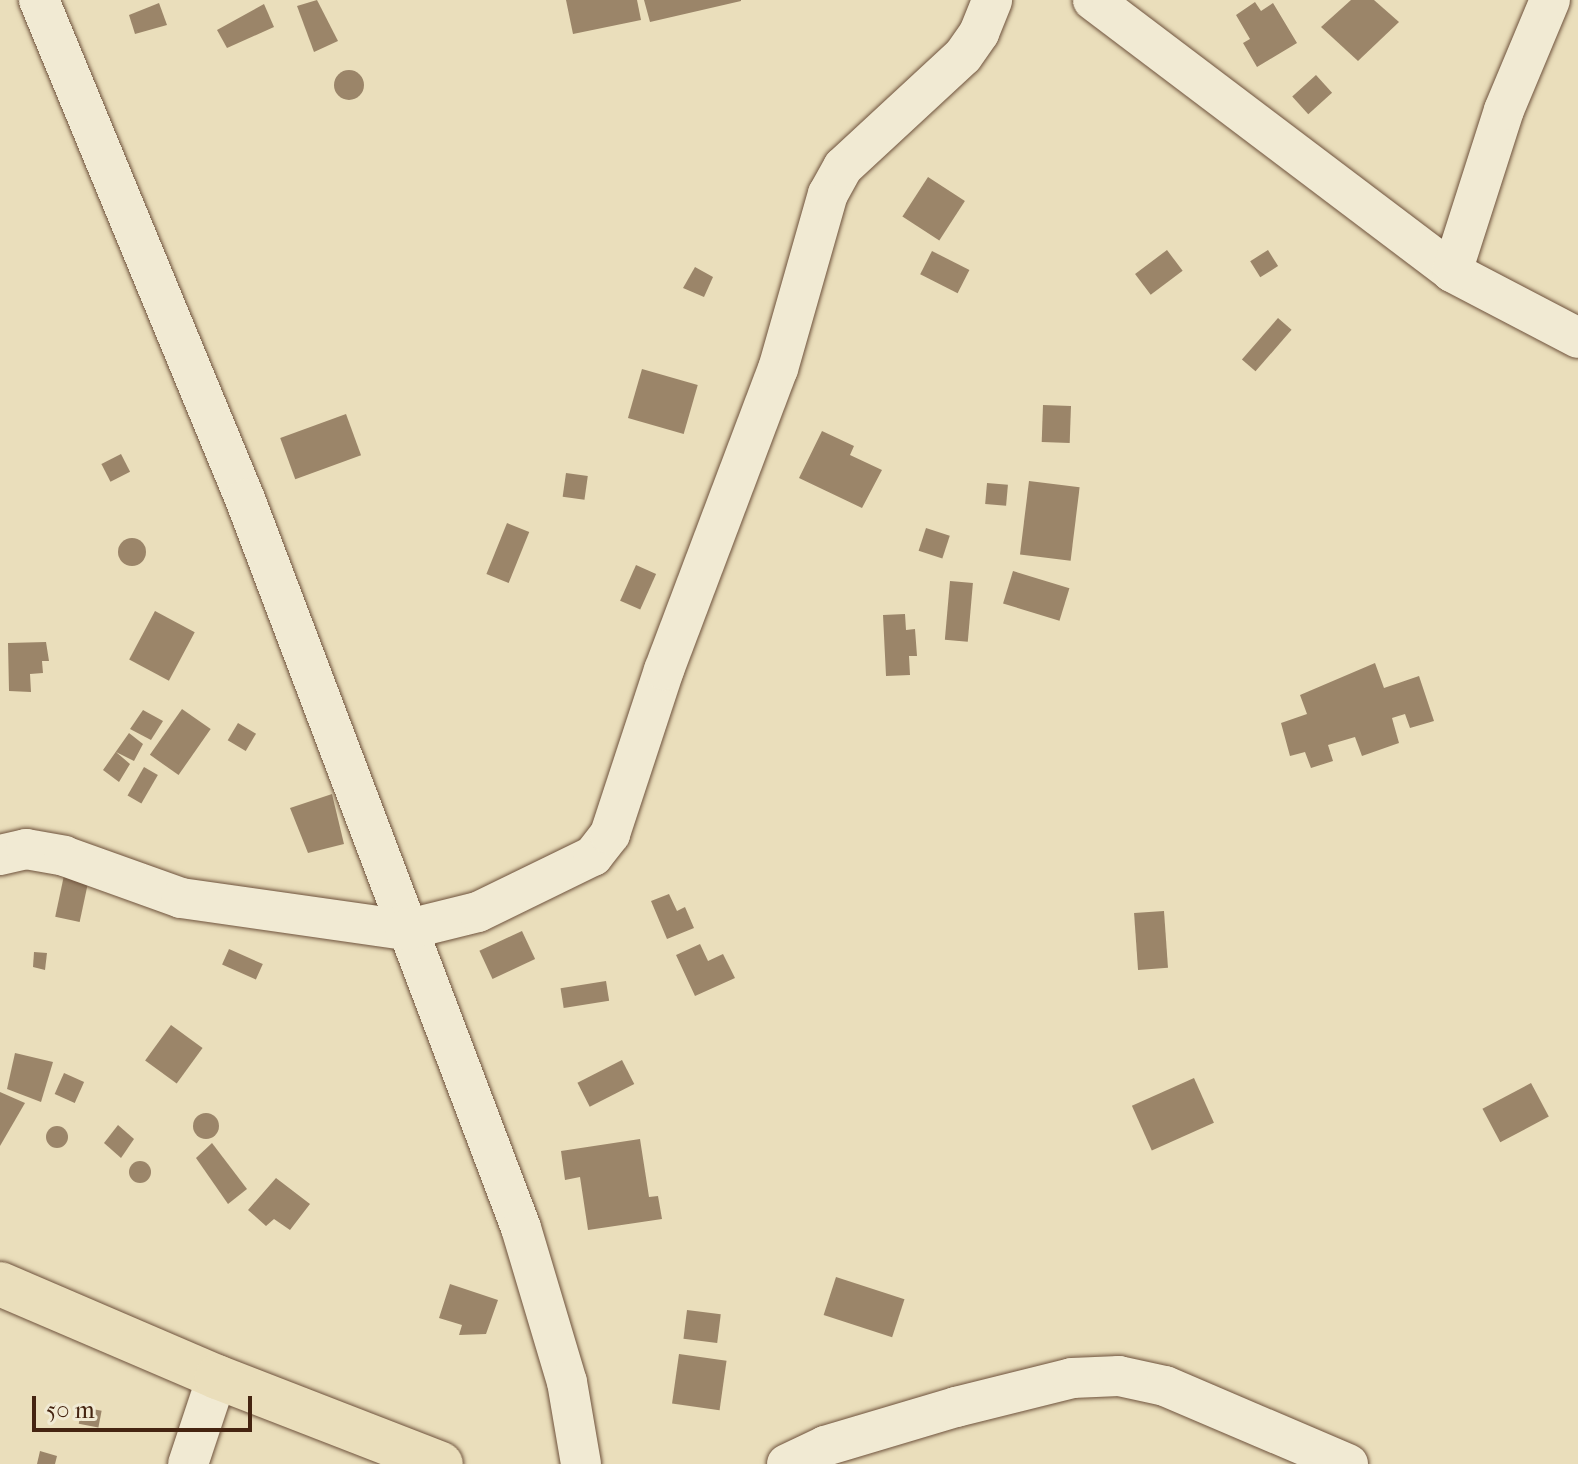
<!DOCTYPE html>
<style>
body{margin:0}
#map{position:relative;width:1578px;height:1464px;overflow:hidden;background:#eadebb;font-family:"IM FELL French Canon",serif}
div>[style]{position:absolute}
.building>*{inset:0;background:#9b8569;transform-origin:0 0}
.round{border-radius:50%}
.roads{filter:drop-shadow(0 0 2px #6e523c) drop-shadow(0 0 2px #6e523c)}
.minor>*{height:40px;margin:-20px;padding:0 20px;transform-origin:20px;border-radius:20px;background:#f1ead3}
.major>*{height:44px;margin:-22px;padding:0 22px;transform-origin:22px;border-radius:22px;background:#eadebb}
span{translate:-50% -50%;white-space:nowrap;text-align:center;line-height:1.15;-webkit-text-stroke:8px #f1ead3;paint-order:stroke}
.scale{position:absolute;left:32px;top:1396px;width:220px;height:36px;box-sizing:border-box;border:4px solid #452411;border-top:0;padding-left:10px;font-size:24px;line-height:28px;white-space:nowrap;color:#452411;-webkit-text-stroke:6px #f1ead3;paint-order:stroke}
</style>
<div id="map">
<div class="building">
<div style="clip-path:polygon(317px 0,338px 41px,314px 52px,297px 6px)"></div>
<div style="clip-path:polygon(566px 0,637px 0,641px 20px,573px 34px)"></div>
<div style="clip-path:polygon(644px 0,741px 0,741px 1px,650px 22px)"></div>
<div style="clip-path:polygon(1351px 0,1374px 0,1399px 22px,1358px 61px,1321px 27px)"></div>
<div style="clip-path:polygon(1255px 2px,1261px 11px,1273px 3px,1297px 43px,1257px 67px,1243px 43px,1250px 39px,1236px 15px)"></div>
<div style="clip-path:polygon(159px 3px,167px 25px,135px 34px,129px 15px)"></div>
<div style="clip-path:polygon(264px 4px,274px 27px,227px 48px,217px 30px)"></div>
<div class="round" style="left:334px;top:70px;width:30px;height:30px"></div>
<div style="left:1316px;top:75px;width:24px;height:32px;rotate:48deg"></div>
<div style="left:928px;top:177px;width:44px;height:47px;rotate:33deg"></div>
<div style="left:1167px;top:250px;width:26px;height:40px;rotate:53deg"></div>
<div style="left:1268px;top:250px;width:19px;height:21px;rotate:58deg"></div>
<div style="left:932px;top:251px;width:42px;height:26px;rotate:27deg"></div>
<div style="clip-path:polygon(695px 267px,713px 277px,704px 297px,683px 288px)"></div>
<div style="left:1278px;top:318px;width:18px;height:55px;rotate:41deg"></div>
<div style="left:642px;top:369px;width:58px;height:51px;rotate:16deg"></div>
<div style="left:1043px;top:405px;width:28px;height:37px;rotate:2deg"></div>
<div style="left:346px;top:414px;width:44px;height:70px;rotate:70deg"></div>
<div style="clip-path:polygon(822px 431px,854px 446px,850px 455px,882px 470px,862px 508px,799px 478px)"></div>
<div style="left:121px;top:454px;width:20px;height:22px;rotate:63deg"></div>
<div style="left:566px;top:473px;width:22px;height:24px;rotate:8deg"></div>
<div style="left:1029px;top:481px;width:51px;height:74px;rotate:7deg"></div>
<div style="left:987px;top:483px;width:21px;height:21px;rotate:5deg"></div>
<div style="left:507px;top:523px;width:24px;height:55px;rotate:22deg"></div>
<div style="left:926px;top:528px;width:25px;height:24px;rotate:18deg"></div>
<div class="round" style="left:118px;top:538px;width:28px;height:28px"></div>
<div style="left:636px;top:565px;width:22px;height:39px;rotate:24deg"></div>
<div style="left:1013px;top:571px;width:59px;height:34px;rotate:17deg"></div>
<div style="left:950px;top:581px;width:23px;height:59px;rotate:5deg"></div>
<div style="left:155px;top:611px;width:45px;height:55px;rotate:28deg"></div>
<div style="clip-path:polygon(905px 614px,906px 630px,915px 629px,917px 656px,909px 656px,910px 675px,886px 676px,883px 615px)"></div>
<div style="clip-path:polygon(46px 642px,49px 661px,42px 661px,43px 673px,30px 674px,31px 692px,9px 691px,8px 643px)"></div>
<div style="clip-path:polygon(1375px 663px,1384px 688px,1419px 676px,1434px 721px,1410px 728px,1405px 714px,1392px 718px,1399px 743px,1362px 756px,1355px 737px,1328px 745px,1333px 761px,1311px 768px,1305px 752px,1290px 756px,1281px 723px,1307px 714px,1300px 695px)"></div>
<div style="left:182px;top:709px;width:35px;height:56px;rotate:35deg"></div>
<div style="clip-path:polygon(143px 710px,163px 721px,151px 740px,130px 729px)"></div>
<div style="left:238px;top:723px;width:21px;height:20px;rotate:31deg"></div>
<div style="clip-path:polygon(129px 733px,143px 744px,134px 761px,116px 752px,130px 764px,119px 782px,103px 770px)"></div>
<div style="left:144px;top:767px;width:16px;height:33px;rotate:30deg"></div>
<div style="clip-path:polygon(332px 794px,344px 844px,308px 853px,290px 808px)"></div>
<div style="left:66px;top:866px;width:25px;height:52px;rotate:12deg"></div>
<div style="clip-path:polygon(669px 894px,677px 911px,685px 907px,694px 928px,667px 939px,651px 901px)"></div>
<div style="left:1164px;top:911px;width:57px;height:30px;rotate:86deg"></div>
<div style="left:522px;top:931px;width:31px;height:47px;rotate:65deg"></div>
<div style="clip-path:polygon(700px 944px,708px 961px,723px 954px,735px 978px,695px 996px,676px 955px)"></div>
<div style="left:229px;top:949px;width:37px;height:17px;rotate:24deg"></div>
<div style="clip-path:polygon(34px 952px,47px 953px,45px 970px,33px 967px)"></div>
<div style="left:606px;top:981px;width:20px;height:46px;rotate:81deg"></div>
<div style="left:171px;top:1025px;width:39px;height:44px;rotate:36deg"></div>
<div style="clip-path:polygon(15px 1053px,53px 1062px,41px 1102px,7px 1089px)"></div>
<div style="left:622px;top:1060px;width:27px;height:50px;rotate:63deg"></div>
<div style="left:64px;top:1073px;width:22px;height:23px;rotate:24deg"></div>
<div style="left:1194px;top:1078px;width:49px;height:68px;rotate:66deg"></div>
<div style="left:1531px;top:1083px;width:38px;height:55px;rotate:62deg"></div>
<div style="clip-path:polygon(0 1092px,25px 1103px,0 1146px)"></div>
<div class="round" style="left:193px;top:1113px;width:26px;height:26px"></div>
<div style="clip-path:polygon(118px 1125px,134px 1139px,121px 1158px,104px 1143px)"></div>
<div class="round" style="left:46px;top:1126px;width:22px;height:22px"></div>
<div style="clip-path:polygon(640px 1139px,649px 1197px,658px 1196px,662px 1219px,588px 1230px,580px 1177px,565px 1180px,561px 1151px)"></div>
<div style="clip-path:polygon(212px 1143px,247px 1189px,228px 1204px,196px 1158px)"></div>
<div class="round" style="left:129px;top:1161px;width:22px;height:22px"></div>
<div style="clip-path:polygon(276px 1178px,310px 1204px,290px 1230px,274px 1219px,266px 1226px,248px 1210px)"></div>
<div style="left:836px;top:1277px;width:72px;height:40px;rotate:18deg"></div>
<div style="clip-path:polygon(450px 1284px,498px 1300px,486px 1334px,459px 1335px,462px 1325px,439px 1318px)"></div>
<div style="left:687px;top:1310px;width:34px;height:29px;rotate:7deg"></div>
<div style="left:679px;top:1354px;width:48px;height:50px;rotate:8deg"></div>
<div style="left:82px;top:1407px;width:20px;height:17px;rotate:11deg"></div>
<div style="clip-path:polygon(40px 1451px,57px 1456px,55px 1464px,37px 1464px)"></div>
</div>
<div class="roads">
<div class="minor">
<div style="left:39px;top:0;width:540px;rotate:67.57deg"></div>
<div style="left:245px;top:499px;width:779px;rotate:69.26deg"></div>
<div style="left:521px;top:1228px;width:161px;rotate:73.4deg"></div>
<div style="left:567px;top:1382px;width:83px;rotate:80.3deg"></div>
<div style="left:1093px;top:0;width:450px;rotate:37.1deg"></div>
<div style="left:1452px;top:272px;width:142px;rotate:27.6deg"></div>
<div style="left:1452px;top:272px;width:170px;rotate:-72.2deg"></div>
<div style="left:1504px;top:110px;width:119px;rotate:-67.3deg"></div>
<div style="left:0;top:855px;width:27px;rotate:-13deg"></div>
<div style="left:26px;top:849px;width:39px;rotate:10deg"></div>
<div style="left:64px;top:856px;width:124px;rotate:19.7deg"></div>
<div style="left:181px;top:898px;width:226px;rotate:8.1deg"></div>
<div style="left:405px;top:930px;width:75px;rotate:-13.9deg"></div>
<div style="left:478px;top:912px;width:128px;rotate:-26deg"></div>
<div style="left:593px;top:856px;width:28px;rotate:-52deg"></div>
<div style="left:610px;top:834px;width:173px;rotate:-71.8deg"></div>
<div style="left:664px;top:670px;width:322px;rotate:-69.3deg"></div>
<div style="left:778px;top:369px;width:182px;rotate:-74.1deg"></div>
<div style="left:828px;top:194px;width:31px;rotate:-61deg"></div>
<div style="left:843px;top:167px;width:163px;rotate:-42.8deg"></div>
<div style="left:963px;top:56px;width:28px;rotate:-55deg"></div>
<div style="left:979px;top:33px;width:35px;rotate:-68deg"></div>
<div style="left:188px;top:1464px;width:92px;rotate:-71.6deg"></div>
<div style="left:787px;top:1464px;width:42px;rotate:-25.3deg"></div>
<div style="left:825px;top:1446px;width:137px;rotate:-16.6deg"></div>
<div style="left:956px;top:1407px;width:120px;rotate:-14deg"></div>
<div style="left:1072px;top:1378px;width:47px;rotate:-2.4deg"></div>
<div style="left:1119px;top:1376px;width:47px;rotate:12.3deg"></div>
<div style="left:1165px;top:1386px;width:199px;rotate:23.1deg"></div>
</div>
<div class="major">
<div style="left:0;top:1284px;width:236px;rotate:23.2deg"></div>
<div style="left:217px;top:1377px;width:240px;rotate:21.2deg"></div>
</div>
</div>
<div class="scale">50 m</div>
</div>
